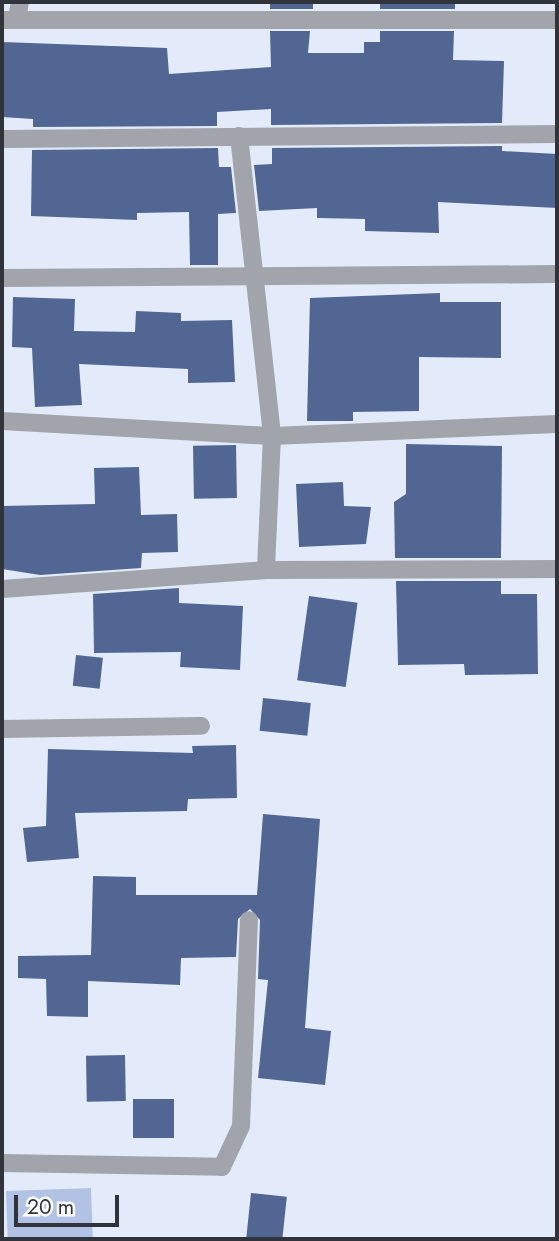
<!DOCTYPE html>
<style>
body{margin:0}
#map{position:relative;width:559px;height:1241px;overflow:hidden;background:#e3ebfb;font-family:Jost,sans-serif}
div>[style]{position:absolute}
.green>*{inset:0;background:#b1c2e5;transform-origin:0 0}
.building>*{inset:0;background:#526693;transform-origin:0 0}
.minor>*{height:18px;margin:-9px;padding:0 9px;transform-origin:9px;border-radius:9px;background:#a1a4ab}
.tertiary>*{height:18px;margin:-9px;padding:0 9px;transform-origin:9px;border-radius:9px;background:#a1a4ab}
span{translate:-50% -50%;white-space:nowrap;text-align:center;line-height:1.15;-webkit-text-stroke:7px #fff;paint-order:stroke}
.frame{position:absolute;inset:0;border:4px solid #303339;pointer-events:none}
.scale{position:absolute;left:14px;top:1195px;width:105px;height:32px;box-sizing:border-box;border:4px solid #303339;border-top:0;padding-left:9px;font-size:21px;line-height:24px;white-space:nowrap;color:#303339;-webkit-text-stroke:5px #fff;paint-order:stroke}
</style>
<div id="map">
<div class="green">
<div style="left:91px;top:1188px;width:51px;height:85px;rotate:88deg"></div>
</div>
<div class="building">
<div style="left:270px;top:2px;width:43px;height:7px"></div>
<div style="left:380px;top:2px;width:75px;height:7px"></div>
<div style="clip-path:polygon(270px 31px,310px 31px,308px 53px,364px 53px,364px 42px,380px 42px,380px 31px,454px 31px,453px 60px,504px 61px,502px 123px,271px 125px,271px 109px,217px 112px,217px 126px,33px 127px,33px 119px,2px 117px,2px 42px,167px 48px,169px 74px,271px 67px)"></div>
<div style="clip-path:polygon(502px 146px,502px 151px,557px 154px,557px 208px,438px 202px,439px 233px,365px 231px,365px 219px,317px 218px,317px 208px,259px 211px,254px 165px,272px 164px,272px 148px)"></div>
<div style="clip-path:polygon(218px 148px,219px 167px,231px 167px,236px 213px,218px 214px,218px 265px,190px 265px,189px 212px,137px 213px,137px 220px,31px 216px,32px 150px)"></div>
<div style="clip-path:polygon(440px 293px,440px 302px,501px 302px,501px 358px,419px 357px,419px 411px,353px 412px,353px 421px,307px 421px,310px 298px)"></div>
<div style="clip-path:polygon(13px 297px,75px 299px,74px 331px,135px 332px,136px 311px,181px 313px,181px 321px,232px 320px,235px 382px,188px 383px,188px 369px,79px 364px,82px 405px,35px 407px,32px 348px,12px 347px)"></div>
<div style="clip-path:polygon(406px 444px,502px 446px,501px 558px,395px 558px,394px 502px,406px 494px)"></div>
<div style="left:236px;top:445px;width:53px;height:43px;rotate:89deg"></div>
<div style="clip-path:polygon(139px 467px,141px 515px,177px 514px,178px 552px,142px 553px,141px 568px,40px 575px,2px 569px,2px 506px,95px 504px,94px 468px)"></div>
<div style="clip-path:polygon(343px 482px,344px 506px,371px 507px,366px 544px,299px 547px,296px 484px)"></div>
<div style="clip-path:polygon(396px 581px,501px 581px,501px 594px,537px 594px,538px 674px,465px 675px,464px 664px,398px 665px)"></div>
<div style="clip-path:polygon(179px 588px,179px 603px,243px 606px,240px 670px,180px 667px,181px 652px,94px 653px,93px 594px)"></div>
<div style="left:309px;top:596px;width:49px;height:85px;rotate:8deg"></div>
<div style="left:76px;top:655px;width:27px;height:31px;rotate:6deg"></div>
<div style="left:263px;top:698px;width:48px;height:33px;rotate:6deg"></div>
<div style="clip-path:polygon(236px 745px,237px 798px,188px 799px,187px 811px,75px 813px,79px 858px,27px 862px,23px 828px,46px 826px,48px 749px,193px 753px,192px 746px)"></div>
<div style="clip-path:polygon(263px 814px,320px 819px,305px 1028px,331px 1031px,325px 1085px,258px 1078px,268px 980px,258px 979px,260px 920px,250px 909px,238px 919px,236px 957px,181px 958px,180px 985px,88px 981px,88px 1017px,47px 1016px,46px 979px,18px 978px,18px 956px,91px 955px,93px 876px,136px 877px,136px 895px,257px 895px)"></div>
<div style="left:125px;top:1055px;width:46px;height:39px;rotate:89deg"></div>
<div style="left:133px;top:1099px;width:41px;height:39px"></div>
<div style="left:251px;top:1193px;width:36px;height:46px;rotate:6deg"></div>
</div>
<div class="minor">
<div style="left:17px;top:20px;width:18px;rotate:-81deg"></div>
<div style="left:239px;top:136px;width:302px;rotate:83.7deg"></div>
<div style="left:272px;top:436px;width:134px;rotate:92.6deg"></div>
<div style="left:2px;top:139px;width:555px;rotate:-0.52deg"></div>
<div style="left:2px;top:278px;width:555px;rotate:-0.41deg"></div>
<div style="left:2px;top:421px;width:270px;rotate:3.2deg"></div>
<div style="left:272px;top:436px;width:285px;rotate:-2.4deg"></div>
<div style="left:2px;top:589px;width:265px;rotate:-4.1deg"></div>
<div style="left:266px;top:570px;width:291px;rotate:-0.2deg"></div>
<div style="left:2px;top:729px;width:199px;rotate:-0.9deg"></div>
<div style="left:2px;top:1163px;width:220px;rotate:1deg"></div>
<div style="left:222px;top:1167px;width:45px;rotate:-65.1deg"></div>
<div style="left:241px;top:1126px;width:206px;rotate:-87.8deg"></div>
</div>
<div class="tertiary">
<div style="left:2px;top:20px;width:555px"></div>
</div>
<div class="frame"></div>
<div class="scale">20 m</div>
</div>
